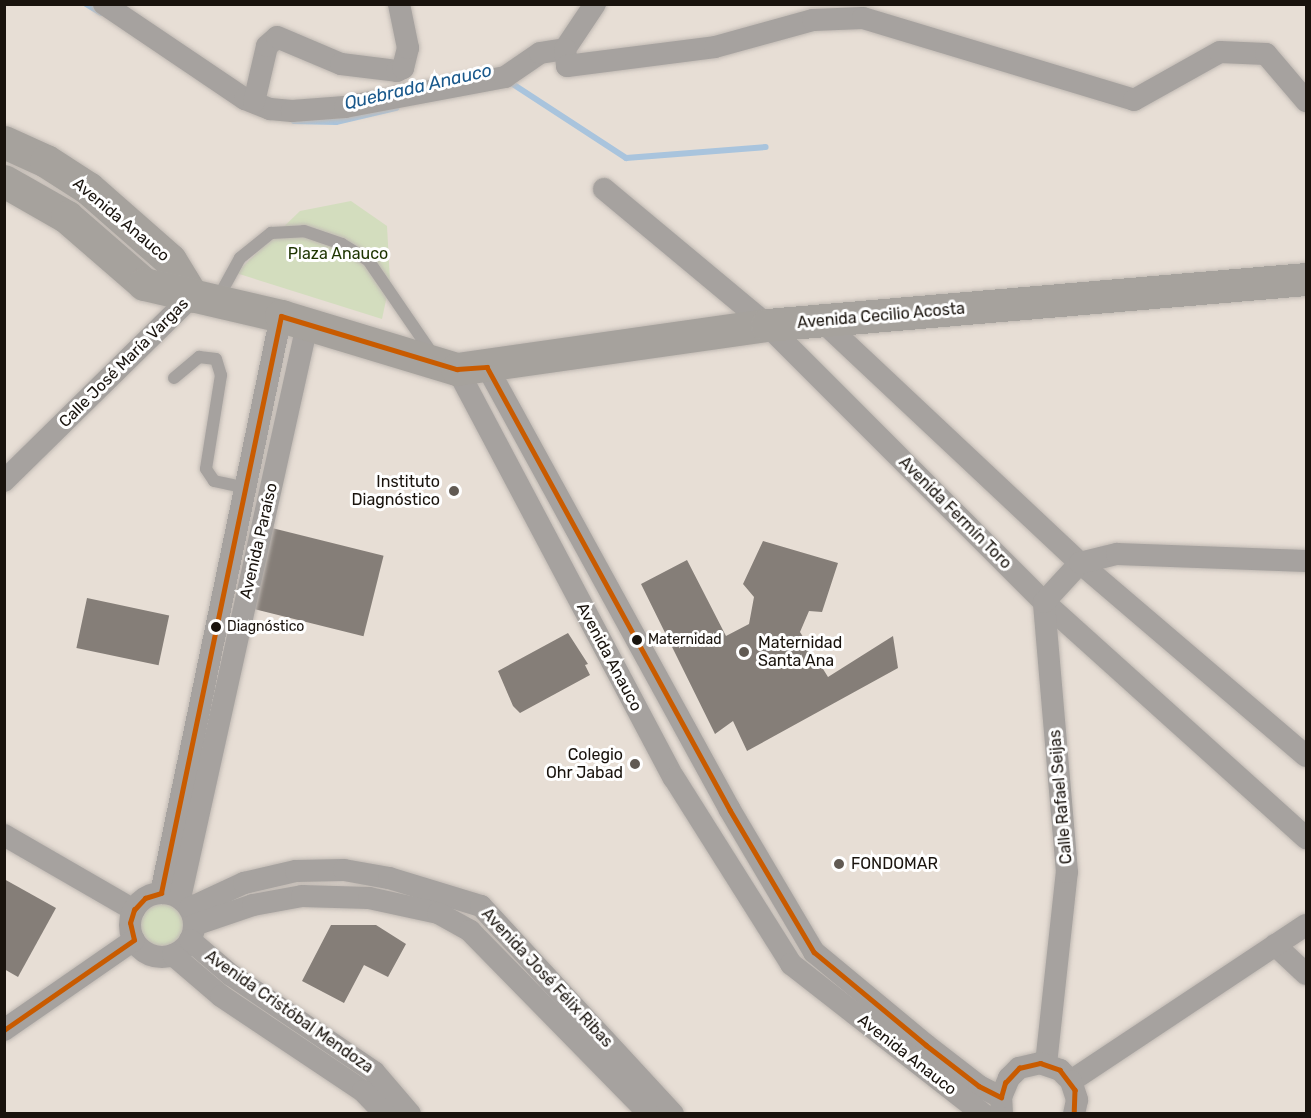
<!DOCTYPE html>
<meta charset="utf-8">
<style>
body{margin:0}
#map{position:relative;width:1311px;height:1118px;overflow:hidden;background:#e7ded5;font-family:Rubik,sans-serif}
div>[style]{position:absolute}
.green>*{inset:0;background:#d3ddbe}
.round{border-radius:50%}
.stream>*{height:6px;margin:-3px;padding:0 3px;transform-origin:3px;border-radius:3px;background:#a9c4dd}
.building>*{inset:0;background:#857e78;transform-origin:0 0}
.roads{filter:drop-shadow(0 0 2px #c0b9b3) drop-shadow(0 0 2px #c0b9b3)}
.service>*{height:12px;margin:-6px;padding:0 6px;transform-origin:6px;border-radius:6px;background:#a6a29f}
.minor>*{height:22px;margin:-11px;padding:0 11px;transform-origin:11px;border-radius:11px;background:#a6a29f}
.minor>.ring{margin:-11px;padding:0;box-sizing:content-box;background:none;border:22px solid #a6a29f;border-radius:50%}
.secondary>*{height:33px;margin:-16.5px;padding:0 16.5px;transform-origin:16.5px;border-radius:16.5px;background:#a6a29d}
.bus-1>*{height:4.5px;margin:-2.25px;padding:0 2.25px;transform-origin:2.25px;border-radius:2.25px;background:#c95b00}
.dots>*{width:16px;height:16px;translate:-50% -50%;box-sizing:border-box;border:3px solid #fff;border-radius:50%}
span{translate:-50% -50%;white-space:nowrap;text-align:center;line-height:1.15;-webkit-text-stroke:6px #fff;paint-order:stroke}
.bus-label{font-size:14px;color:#19130d}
.left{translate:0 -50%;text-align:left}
.street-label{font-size:16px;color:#19130d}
.park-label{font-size:16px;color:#1d3400}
.poi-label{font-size:16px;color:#19130d}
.right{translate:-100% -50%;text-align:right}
.water-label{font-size:18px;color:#1a598c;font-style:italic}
.frame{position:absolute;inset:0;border:6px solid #19130d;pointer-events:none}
</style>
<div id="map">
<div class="green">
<div style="clip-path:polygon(351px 201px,387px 226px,390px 281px,382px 319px,236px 273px,300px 211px)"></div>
<div class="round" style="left:135px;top:899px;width:54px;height:54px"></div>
</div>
<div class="stream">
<div style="left:86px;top:4px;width:17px;rotate:31deg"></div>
<div style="left:508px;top:81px;width:141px;rotate:33.1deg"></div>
<div style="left:626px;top:158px;width:140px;rotate:-4.5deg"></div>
<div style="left:294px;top:121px;width:42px;rotate:1.4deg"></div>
<div style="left:336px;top:122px;width:62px;rotate:-13.1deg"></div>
</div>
<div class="building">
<div style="left:272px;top:528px;width:115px;height:83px;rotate:14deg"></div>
<div style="clip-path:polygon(763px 541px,838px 563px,822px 612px,809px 611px,800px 632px,828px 677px,893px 636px,898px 668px,747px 751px,733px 721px,715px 734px,641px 584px,687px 560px,726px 636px,749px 624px,754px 597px,743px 584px)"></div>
<div style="left:87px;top:598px;width:84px;height:51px;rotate:12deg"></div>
<div style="clip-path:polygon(568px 633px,588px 664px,585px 665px,590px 675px,520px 713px,513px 706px,498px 671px)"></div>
<div style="clip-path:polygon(4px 879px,56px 908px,18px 977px,4px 969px)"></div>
<div style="clip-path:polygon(331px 925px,376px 925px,406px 944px,388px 977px,364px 965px,344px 1003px,302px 981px)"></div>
</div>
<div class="roads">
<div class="service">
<div style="left:217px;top:300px;width:48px;rotate:-61.3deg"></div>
<div style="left:240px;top:258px;width:40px;rotate:-39deg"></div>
<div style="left:271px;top:233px;width:33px;rotate:-3deg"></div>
<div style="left:304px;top:231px;width:40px;rotate:18.9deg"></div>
<div style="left:342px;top:244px;width:31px;rotate:32deg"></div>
<div style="left:368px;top:260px;width:115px;rotate:55.6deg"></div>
<div style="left:174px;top:378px;width:33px;rotate:-40deg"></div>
<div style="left:199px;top:357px;width:17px;rotate:7deg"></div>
<div style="left:216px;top:359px;width:17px;rotate:73deg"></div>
<div style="left:221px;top:375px;width:95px;rotate:99.1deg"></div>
<div style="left:206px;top:469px;width:14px;rotate:56deg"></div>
<div style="left:214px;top:481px;width:33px;rotate:12deg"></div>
</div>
<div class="minor">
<div style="left:104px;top:4px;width:170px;rotate:34deg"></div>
<div style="left:245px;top:99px;width:27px;rotate:22deg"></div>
<div style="left:270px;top:109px;width:22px;rotate:5deg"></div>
<div style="left:292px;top:111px;width:53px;rotate:-4.3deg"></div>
<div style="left:345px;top:107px;width:163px;rotate:-10.6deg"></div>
<div style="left:505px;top:77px;width:42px;rotate:-34.4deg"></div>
<div style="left:540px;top:53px;width:25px;rotate:-9deg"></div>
<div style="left:595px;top:4px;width:54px;rotate:123.7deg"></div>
<div style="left:565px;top:49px;width:17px;rotate:83deg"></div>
<div style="left:567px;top:66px;width:149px;rotate:-7.3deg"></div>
<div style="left:715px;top:47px;width:102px;rotate:-15.4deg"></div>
<div style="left:813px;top:20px;width:50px;rotate:-2.3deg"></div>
<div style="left:863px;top:18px;width:283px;rotate:16.8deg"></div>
<div style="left:1134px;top:100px;width:98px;rotate:-29.2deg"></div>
<div style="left:1220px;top:52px;width:46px;rotate:2.5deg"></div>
<div style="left:1266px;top:54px;width:62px;rotate:49.6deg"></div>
<div style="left:254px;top:102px;width:57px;rotate:-76.9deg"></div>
<div style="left:267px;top:46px;width:13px;rotate:-42deg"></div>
<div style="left:277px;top:37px;width:69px;rotate:22.9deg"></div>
<div style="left:341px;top:64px;width:56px;rotate:7.1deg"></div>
<div style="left:397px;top:71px;width:7px;rotate:-27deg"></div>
<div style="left:403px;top:68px;width:21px;rotate:-76deg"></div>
<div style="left:408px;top:48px;width:45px;rotate:-101.6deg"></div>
<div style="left:604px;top:189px;width:212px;rotate:39.8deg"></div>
<div style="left:767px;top:325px;width:392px;rotate:45deg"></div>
<div style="left:1044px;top:602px;width:353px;rotate:42deg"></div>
<div style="left:822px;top:321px;width:354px;rotate:43.2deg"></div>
<div style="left:1080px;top:563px;width:297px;rotate:40.5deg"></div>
<div style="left:487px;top:367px;width:505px;rotate:61.25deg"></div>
<div style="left:730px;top:810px;width:165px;rotate:59.4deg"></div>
<div style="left:814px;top:952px;width:146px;rotate:39.7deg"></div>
<div style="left:926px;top:1045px;width:67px;rotate:37.7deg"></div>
<div style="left:979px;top:1086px;width:25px;rotate:27deg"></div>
<div style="left:457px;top:369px;width:463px;rotate:62.1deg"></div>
<div style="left:674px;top:778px;width:220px;rotate:57.8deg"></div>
<div style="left:791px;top:964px;width:244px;rotate:38deg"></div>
<div style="left:4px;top:481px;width:264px;rotate:-44.5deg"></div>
<div style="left:4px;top:835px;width:150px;rotate:30deg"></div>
<div style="left:161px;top:893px;width:589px;rotate:-78.25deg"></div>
<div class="ring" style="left:130px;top:893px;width:42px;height:42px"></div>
<div style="left:180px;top:898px;width:587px;rotate:-77.5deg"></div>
<div style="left:190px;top:908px;width:60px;rotate:-24.8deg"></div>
<div style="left:244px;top:883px;width:53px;rotate:-13deg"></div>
<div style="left:296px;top:871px;width:48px;rotate:-1.2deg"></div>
<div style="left:344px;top:870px;width:46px;rotate:10.1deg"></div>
<div style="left:389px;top:878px;width:96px;rotate:16.9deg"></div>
<div style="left:481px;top:906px;width:283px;rotate:47.3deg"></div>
<div style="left:194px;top:925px;width:62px;rotate:-18.7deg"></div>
<div style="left:253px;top:905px;width:50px;rotate:-10.4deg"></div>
<div style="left:302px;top:896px;width:67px;rotate:1.7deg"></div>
<div style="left:369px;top:898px;width:71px;rotate:12.3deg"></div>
<div style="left:438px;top:913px;width:37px;rotate:29deg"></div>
<div style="left:470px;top:931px;width:256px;rotate:45.6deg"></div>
<div style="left:190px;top:940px;width:54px;rotate:40.5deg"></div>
<div style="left:231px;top:975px;width:173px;rotate:34.1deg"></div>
<div style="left:374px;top:1072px;width:55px;rotate:49.4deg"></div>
<div style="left:1275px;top:945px;width:42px;rotate:43.1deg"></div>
<div style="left:173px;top:955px;width:63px;rotate:40.5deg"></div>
<div style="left:221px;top:996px;width:171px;rotate:33.8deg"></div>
<div style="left:363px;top:1091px;width:32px;rotate:46deg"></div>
<div style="left:4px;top:1030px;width:158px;rotate:-34.7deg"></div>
<div style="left:1046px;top:1064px;width:193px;rotate:-83.8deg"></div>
<div style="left:1067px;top:872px;width:271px;rotate:-94.9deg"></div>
<div style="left:1044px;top:602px;width:53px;rotate:-47.3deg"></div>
<div style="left:1080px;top:563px;width:38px;rotate:-14deg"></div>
<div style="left:1117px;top:554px;width:189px;rotate:2.1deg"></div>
<div style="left:1071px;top:1081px;width:282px;rotate:-33.6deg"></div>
<div style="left:1002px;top:1114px;width:17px;rotate:-93deg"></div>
<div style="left:1001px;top:1097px;width:21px;rotate:-67deg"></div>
<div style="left:1009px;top:1078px;width:14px;rotate:-45deg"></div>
<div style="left:1019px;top:1068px;width:22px;rotate:-13deg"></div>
<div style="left:1040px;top:1063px;width:21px;rotate:19deg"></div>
<div style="left:1060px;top:1070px;width:16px;rotate:45deg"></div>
<div style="left:1071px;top:1081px;width:20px;rotate:72deg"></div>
<div style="left:1077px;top:1100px;width:14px;rotate:102deg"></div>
</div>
<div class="secondary">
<div style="left:4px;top:142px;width:46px;rotate:24.3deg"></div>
<div style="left:46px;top:161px;width:50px;rotate:32.7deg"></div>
<div style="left:88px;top:188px;width:109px;rotate:41.3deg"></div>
<div style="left:170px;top:260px;width:42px;rotate:58.6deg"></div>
<div style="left:4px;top:181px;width:73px;rotate:29.7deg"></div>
<div style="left:67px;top:217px;width:102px;rotate:41deg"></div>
<div style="left:144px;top:284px;width:141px;rotate:13.1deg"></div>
<div style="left:281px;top:316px;width:184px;rotate:16.8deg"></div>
<div style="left:457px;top:369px;width:313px;rotate:-8.1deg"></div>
<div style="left:767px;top:325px;width:541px;rotate:-4.88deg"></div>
</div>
</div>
<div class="bus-1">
<div style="left:4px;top:1030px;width:158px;rotate:-34.7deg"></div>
<div style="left:134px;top:940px;width:17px;rotate:-103deg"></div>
<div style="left:130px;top:923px;width:14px;rotate:-73deg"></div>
<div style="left:134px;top:910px;width:16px;rotate:-47deg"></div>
<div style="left:145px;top:898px;width:17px;rotate:-17deg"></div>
<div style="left:161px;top:893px;width:589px;rotate:-78.25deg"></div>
<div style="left:281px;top:316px;width:184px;rotate:16.8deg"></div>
<div style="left:457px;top:369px;width:30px;rotate:-4deg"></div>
<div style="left:487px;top:367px;width:505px;rotate:61.25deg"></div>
<div style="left:730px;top:810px;width:165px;rotate:59.4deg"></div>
<div style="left:814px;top:952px;width:146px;rotate:39.7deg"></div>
<div style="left:926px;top:1045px;width:67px;rotate:37.7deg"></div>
<div style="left:979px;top:1086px;width:25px;rotate:27deg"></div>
<div style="left:1001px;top:1097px;width:15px;rotate:-74deg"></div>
<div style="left:1005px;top:1083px;width:21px;rotate:-47deg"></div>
<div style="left:1019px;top:1068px;width:22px;rotate:-13deg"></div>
<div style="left:1040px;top:1063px;width:21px;rotate:19deg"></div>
<div style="left:1060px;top:1070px;width:25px;rotate:53deg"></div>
<div style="left:1075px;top:1090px;width:24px;rotate:92deg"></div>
</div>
<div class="dots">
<div style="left:454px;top:491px;background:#615a53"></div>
<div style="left:216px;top:627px;background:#19130d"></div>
<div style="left:637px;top:640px;background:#19130d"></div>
<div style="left:744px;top:652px;background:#615a53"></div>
<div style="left:635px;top:764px;background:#615a53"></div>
<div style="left:839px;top:864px;background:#615a53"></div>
</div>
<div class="bus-label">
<span class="left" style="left:227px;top:627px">Diagnóstico</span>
<span class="left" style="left:648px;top:640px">Maternidad</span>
</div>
<div class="street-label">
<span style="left:121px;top:220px;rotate:40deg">Avenida Anauco</span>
<span style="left:881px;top:316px;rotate:-5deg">Avenida Cecilio Acosta</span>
<span style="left:124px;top:363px;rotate:-45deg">Calle José María Vargas</span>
<span style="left:955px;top:513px;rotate:45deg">Avenida Fermín Toro</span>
<span style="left:259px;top:541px;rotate:-77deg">Avenida Paraíso</span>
<span style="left:609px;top:657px;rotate:62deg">Avenida Anauco</span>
<span style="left:1061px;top:797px;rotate:-95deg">Calle Rafael Seijas</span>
<span style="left:547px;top:978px;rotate:47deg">Avenida José Félix Ribas</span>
<span style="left:289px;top:1012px;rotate:35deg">Avenida Cristóbal Mendoza</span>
<span style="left:907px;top:1055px;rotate:38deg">Avenida Anauco</span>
</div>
<div class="park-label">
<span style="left:338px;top:254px">Plaza Anauco</span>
</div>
<div class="poi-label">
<span class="right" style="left:440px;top:491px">Instituto<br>Diagnóstico</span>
<span class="left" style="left:758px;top:652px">Maternidad<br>Santa Ana</span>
<span class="right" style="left:623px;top:764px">Colegio<br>Ohr Jabad</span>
<span class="left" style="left:851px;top:864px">FONDOMAR</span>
</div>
<div class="water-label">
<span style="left:418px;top:87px;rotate:-13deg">Quebrada Anauco</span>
</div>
<div class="frame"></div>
</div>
